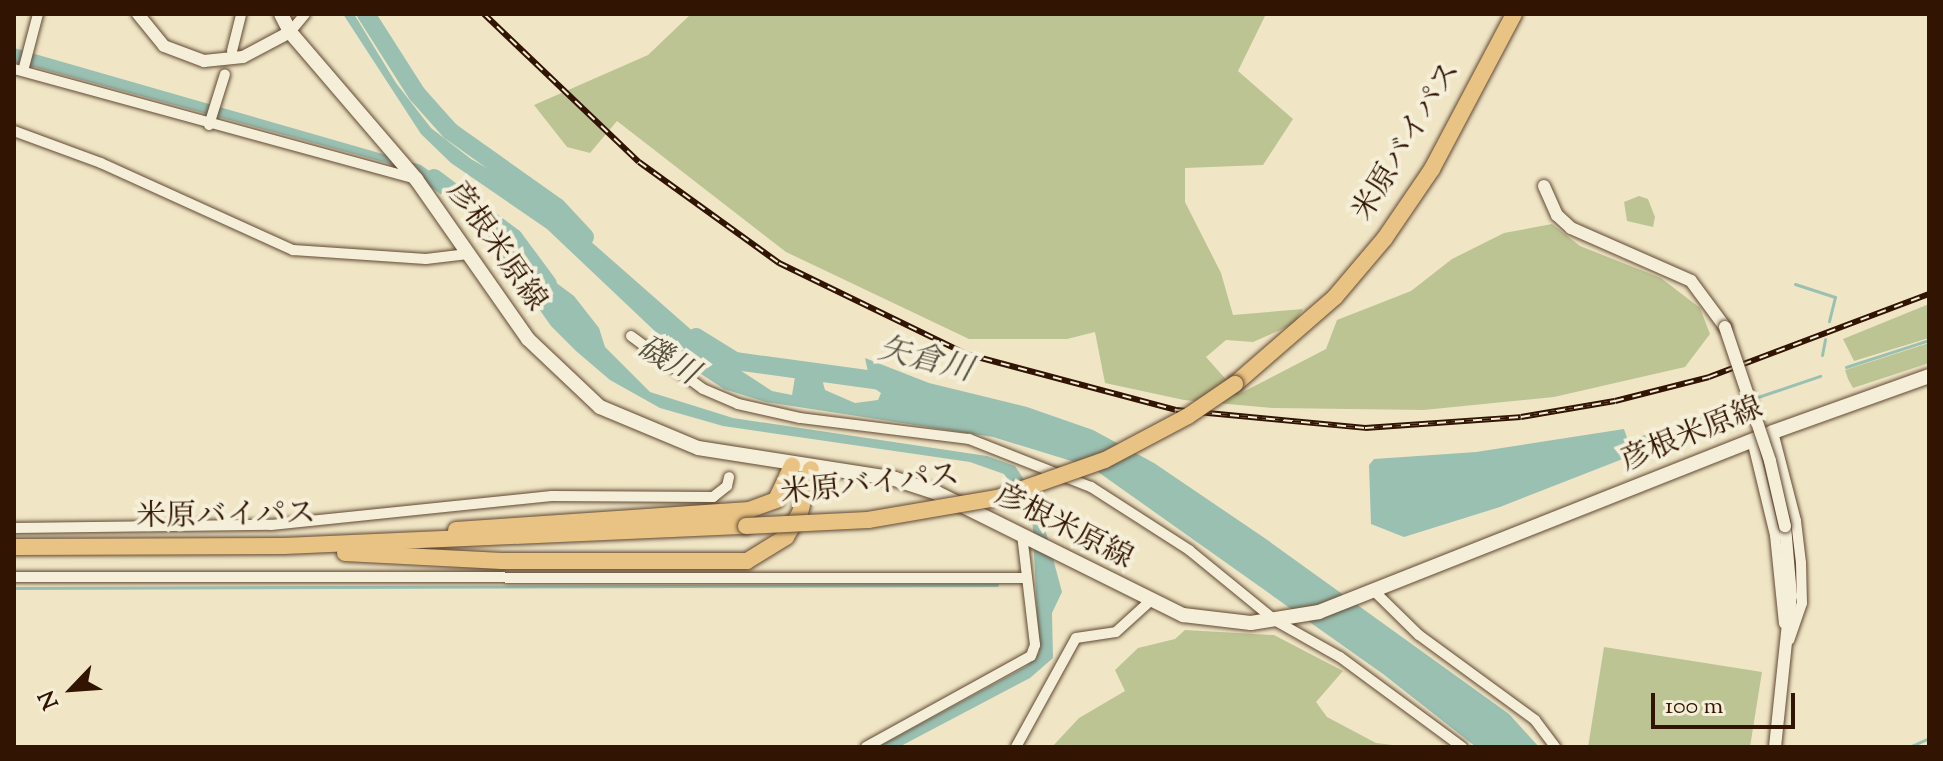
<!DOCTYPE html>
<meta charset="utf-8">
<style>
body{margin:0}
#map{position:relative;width:1943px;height:761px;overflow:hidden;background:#f0e6c6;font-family:"Sorts Mill Goudy","Noto Serif JP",serif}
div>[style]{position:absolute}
.green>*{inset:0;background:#bdc493}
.water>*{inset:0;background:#9ac0b2}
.stream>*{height:3px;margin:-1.5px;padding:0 1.5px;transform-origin:1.5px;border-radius:1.5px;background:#9ac0b2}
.river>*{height:18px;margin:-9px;padding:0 9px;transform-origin:9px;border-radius:9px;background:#9ac0b2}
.roads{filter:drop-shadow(0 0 2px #614832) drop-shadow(0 0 2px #614832)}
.minor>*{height:10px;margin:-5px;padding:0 5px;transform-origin:5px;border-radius:5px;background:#f5efda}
.tertiary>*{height:12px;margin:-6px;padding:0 6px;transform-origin:6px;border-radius:6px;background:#f5efda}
.secondary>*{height:14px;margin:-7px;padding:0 7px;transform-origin:7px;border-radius:7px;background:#f5efda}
.trunk>*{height:16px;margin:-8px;padding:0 8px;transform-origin:8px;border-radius:8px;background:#e8c383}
.rail>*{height:6px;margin-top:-3px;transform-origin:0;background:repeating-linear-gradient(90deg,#f5efda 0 9px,#311401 0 18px);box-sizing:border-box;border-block:2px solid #311401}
.bridges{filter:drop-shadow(0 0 2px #614832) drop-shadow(0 0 2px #614832)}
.tertiary-bridge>*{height:12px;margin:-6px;padding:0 6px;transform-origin:6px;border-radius:6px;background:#f5efda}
.trunk-bridge>*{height:16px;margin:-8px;padding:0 8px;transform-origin:8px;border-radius:8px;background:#e8c383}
span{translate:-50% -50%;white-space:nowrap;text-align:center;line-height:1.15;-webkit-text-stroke:8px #f5efda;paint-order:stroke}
.street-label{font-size:30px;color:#311401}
.water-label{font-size:32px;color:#56503f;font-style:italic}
.frame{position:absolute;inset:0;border:16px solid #311401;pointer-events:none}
.north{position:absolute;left:32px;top:649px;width:80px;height:80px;-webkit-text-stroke:6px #f5efda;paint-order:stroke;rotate:245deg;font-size:22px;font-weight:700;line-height:32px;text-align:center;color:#311401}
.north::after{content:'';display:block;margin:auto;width:28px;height:36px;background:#311401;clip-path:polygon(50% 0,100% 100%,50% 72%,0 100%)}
.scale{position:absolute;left:1651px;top:693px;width:144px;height:36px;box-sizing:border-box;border:4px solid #311401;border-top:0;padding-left:10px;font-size:24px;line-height:28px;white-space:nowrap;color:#311401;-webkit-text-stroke:6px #f5efda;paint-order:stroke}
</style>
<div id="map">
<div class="green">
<div style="clip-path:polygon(691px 14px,1266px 14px,1238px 71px,1293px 119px,1263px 165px,1185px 168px,1185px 202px,1221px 273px,1233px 315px,1303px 309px,1294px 324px,1253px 342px,1226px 340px,1206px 357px,1239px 394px,1326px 349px,1337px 320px,1411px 291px,1452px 259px,1504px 233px,1552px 224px,1580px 246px,1661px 278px,1700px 308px,1710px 334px,1685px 367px,1554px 397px,1424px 410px,1273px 408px,1184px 400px,1105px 383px,1095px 332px,1067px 339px,969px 339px,786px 252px,617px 121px,590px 153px,567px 147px,534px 105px,648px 55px)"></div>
<div style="clip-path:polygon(1639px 196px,1648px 199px,1655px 217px,1653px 227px,1627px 221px,1624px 202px)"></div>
<div style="clip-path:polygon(1929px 304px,1929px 338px,1854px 361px,1843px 339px)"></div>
<div style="clip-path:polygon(1929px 343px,1929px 363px,1853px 388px,1848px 379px,1845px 370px)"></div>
<div style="clip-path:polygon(1185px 630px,1274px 635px,1343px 671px,1316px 702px,1327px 717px,1376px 743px,1410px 747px,1052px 747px,1079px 718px,1125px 691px,1115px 670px,1138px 648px,1175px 639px)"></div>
<div style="clip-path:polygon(1604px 647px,1762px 672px,1750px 747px,1588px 747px)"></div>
</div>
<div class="water">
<div style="clip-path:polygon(343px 14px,354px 14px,396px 83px,431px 128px,471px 159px,547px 203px,729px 363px,772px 391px,792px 395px,795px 377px,808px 365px,819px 368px,825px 390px,855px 403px,878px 400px,881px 393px,871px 386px,865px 358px,929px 383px,1027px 407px,1093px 430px,1154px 463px,1266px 539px,1509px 714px,1539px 747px,1476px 747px,1383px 674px,1091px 467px,993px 437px,766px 402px,724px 389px,698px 372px,547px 229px,451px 163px,421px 134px)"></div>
<div style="clip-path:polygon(14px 48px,421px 165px,484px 211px,543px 273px,574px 296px,599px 328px,605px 347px,650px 392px,733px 418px,987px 456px,1015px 466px,1037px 499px,1062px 592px,1052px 613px,1053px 658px,1030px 678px,899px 747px,878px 747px,1027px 666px,1039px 653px,1032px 512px,1004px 474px,970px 462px,723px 426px,660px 408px,610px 380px,576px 351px,551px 326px,479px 224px,443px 193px,387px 163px,16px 62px)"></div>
<div style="clip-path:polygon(1624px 429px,1633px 455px,1500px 507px,1404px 537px,1371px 524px,1369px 465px,1374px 459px,1476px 452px)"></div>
</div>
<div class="stream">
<div style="left:1795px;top:284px;width:42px;rotate:18deg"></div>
<div style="left:1835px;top:297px;width:25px;rotate:104deg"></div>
<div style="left:1822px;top:355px;width:16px;rotate:-79deg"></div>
<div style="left:1846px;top:367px;width:87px;rotate:-18deg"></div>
<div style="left:1752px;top:399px;width:72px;rotate:-18.7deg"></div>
<div style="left:1627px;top:442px;width:125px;rotate:-18.7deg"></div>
<div style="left:14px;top:588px;width:983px;rotate:-0.17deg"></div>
<div style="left:1909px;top:747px;width:22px;rotate:-24deg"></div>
</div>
<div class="river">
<div style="left:366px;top:14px;width:95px;rotate:57.5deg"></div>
<div style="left:417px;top:94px;width:50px;rotate:48.3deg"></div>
<div style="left:450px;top:131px;width:131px;rotate:35.4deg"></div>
<div style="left:557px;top:207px;width:41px;rotate:47deg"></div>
<div style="left:434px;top:178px;width:100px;rotate:36.9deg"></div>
<div style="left:514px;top:238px;width:57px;rotate:53.5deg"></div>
<div style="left:696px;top:337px;width:46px;rotate:31.6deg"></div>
<div style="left:735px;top:361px;width:155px;rotate:7.8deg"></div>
</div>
<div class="roads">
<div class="minor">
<div style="left:290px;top:32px;width:23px;rotate:-50deg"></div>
<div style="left:232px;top:51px;width:38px;rotate:-76deg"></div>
<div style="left:14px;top:69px;width:417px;rotate:15.3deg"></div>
<div style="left:23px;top:71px;width:59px;rotate:-75.3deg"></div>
<div style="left:209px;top:125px;width:53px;rotate:-72.6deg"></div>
<div style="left:14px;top:131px;width:93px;rotate:20.2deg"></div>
<div style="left:101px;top:163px;width:211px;rotate:24.4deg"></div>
<div style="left:293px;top:250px;width:133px;rotate:3.9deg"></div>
<div style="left:426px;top:259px;width:42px;rotate:-6.8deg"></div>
<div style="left:631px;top:336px;width:89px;rotate:36.4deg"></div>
<div style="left:703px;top:389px;width:38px;rotate:23deg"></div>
<div style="left:738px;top:404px;width:64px;rotate:12.7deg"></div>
<div style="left:800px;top:418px;width:170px;rotate:7.1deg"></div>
<div style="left:969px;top:439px;width:131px;rotate:21.5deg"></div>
<div style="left:1091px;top:487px;width:117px;rotate:32.7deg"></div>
<div style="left:1189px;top:550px;width:112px;rotate:39.2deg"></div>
<div style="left:1276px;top:621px;width:73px;rotate:29.4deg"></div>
<div style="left:1340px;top:657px;width:152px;rotate:36.4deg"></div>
<div style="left:1773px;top:432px;width:92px;rotate:75.5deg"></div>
<div style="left:1796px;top:521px;width:42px;rotate:83.2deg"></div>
<div style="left:1801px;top:563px;width:40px;rotate:88.6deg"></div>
<div style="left:1802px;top:603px;width:39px;rotate:109deg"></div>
<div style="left:1752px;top:440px;width:98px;rotate:76.4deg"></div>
<div style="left:1775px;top:535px;width:89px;rotate:84.2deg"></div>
<div style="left:14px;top:528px;width:257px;rotate:-0.7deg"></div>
<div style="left:271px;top:525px;width:282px;rotate:-5.9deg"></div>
<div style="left:552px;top:496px;width:161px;rotate:0.4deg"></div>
<div style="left:713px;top:497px;width:18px;rotate:-38deg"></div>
<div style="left:727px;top:486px;width:9px;rotate:-77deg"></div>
<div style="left:14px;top:577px;width:1013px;rotate:0.06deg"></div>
<div style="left:1374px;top:591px;width:63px;rotate:44.4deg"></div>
<div style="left:1419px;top:635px;width:144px;rotate:36.2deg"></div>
<div style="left:1535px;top:720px;width:34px;rotate:53deg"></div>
<div style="left:866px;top:747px;width:188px;rotate:-28.9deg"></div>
<div style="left:1031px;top:656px;width:12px;rotate:-70deg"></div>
<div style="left:1035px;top:645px;width:111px;rotate:-96.7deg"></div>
<div style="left:1016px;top:747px;width:124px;rotate:-61.2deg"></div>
<div style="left:1076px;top:638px;width:40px;rotate:-8.5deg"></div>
<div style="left:1116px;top:632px;width:45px;rotate:-42.3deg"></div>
</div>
<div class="tertiary">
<div style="left:138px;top:14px;width:41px;rotate:50.9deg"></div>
<div style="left:164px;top:46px;width:43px;rotate:20.6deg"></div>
<div style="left:204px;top:61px;width:39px;rotate:-6deg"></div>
<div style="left:243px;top:57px;width:53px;rotate:-28deg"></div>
<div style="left:1544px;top:186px;width:32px;rotate:66deg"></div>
<div style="left:1557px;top:215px;width:19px;rotate:43deg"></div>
<div style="left:1571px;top:228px;width:131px;rotate:23.8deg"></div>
<div style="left:1691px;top:281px;width:57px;rotate:53.5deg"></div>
<div style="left:1775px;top:747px;width:152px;rotate:-84deg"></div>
<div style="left:1791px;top:596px;width:70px;rotate:-94.9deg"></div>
</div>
<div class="secondary">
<div style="left:281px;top:14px;width:20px;rotate:63deg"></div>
<div style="left:290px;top:32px;width:194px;rotate:49.4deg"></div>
<div style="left:416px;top:179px;width:195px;rotate:55deg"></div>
<div style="left:528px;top:339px;width:99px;rotate:43.4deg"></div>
<div style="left:600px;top:407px;width:106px;rotate:22.7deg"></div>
<div style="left:698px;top:448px;width:199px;rotate:8.9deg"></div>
<div style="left:895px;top:479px;width:44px;rotate:18.4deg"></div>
<div style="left:937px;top:493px;width:275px;rotate:26.4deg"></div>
<div style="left:1183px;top:615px;width:68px;rotate:6.7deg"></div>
<div style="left:1251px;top:623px;width:69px;rotate:-9.2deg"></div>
<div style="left:1319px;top:612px;width:488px;rotate:-21.6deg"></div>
<div style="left:1773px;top:432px;width:166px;rotate:-19.7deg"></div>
</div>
<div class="trunk">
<div style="left:1235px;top:384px;width:133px;rotate:-41deg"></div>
<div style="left:1335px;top:297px;width:77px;rotate:-49.7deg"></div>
<div style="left:1385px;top:238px;width:83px;rotate:-55.7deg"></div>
<div style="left:1432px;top:169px;width:175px;rotate:-62.1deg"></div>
<div style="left:456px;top:530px;width:294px;rotate:-3.9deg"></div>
<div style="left:749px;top:510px;width:29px;rotate:-20deg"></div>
<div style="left:776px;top:500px;width:38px;rotate:-65deg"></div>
<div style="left:14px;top:547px;width:270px;rotate:-0.2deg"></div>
<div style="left:284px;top:546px;width:462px;rotate:-2.5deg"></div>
<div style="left:345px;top:553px;width:157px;rotate:2.9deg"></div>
<div style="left:502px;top:561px;width:245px"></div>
<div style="left:747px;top:561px;width:46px;rotate:-31.6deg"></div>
<div style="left:786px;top:537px;width:28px;rotate:-60deg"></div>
<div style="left:800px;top:513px;width:45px;rotate:-76deg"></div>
</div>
</div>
<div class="rail">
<div style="left:484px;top:14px;width:214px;rotate:43.7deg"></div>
<div style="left:639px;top:162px;width:173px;rotate:35.8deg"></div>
<div style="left:779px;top:263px;width:208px;rotate:25.9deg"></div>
<div style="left:966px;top:354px;width:217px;rotate:14.9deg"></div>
<div style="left:1176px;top:410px;width:190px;rotate:5.4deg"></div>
<div style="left:1365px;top:428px;width:156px;rotate:-4deg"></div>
<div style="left:1521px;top:417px;width:95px;rotate:-9.7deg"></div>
<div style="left:1615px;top:401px;width:97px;rotate:-14.3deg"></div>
<div style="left:1709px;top:377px;width:235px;rotate:-20.7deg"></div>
</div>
<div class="bridges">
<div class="tertiary-bridge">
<div style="left:1725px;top:327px;width:141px;rotate:71.4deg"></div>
<div style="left:1770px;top:461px;width:67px;rotate:77deg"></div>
</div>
<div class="trunk-bridge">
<div style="left:746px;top:526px;width:122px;rotate:-2.8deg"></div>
<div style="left:868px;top:520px;width:131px;rotate:-9.7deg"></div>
<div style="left:997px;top:498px;width:114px;rotate:-19.4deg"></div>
<div style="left:1105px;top:460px;width:94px;rotate:-27.9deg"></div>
<div style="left:1188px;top:416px;width:57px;rotate:-34.2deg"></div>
</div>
</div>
<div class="street-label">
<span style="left:1408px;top:142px;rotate:-59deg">米原バイパス</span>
<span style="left:495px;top:247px;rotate:55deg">彦根米原線</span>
<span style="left:1692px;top:436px;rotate:-22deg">彦根米原線</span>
<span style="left:870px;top:486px;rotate:-6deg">米原バイパス</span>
<span style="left:226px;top:517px;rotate:-1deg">米原バイパス</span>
<span style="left:1063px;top:528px;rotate:27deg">彦根米原線</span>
</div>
<div class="water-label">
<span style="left:925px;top:361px;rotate:14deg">矢倉川</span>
<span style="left:667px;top:362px;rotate:30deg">磯川</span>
</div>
<div class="frame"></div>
<div class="north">N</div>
<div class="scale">100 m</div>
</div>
